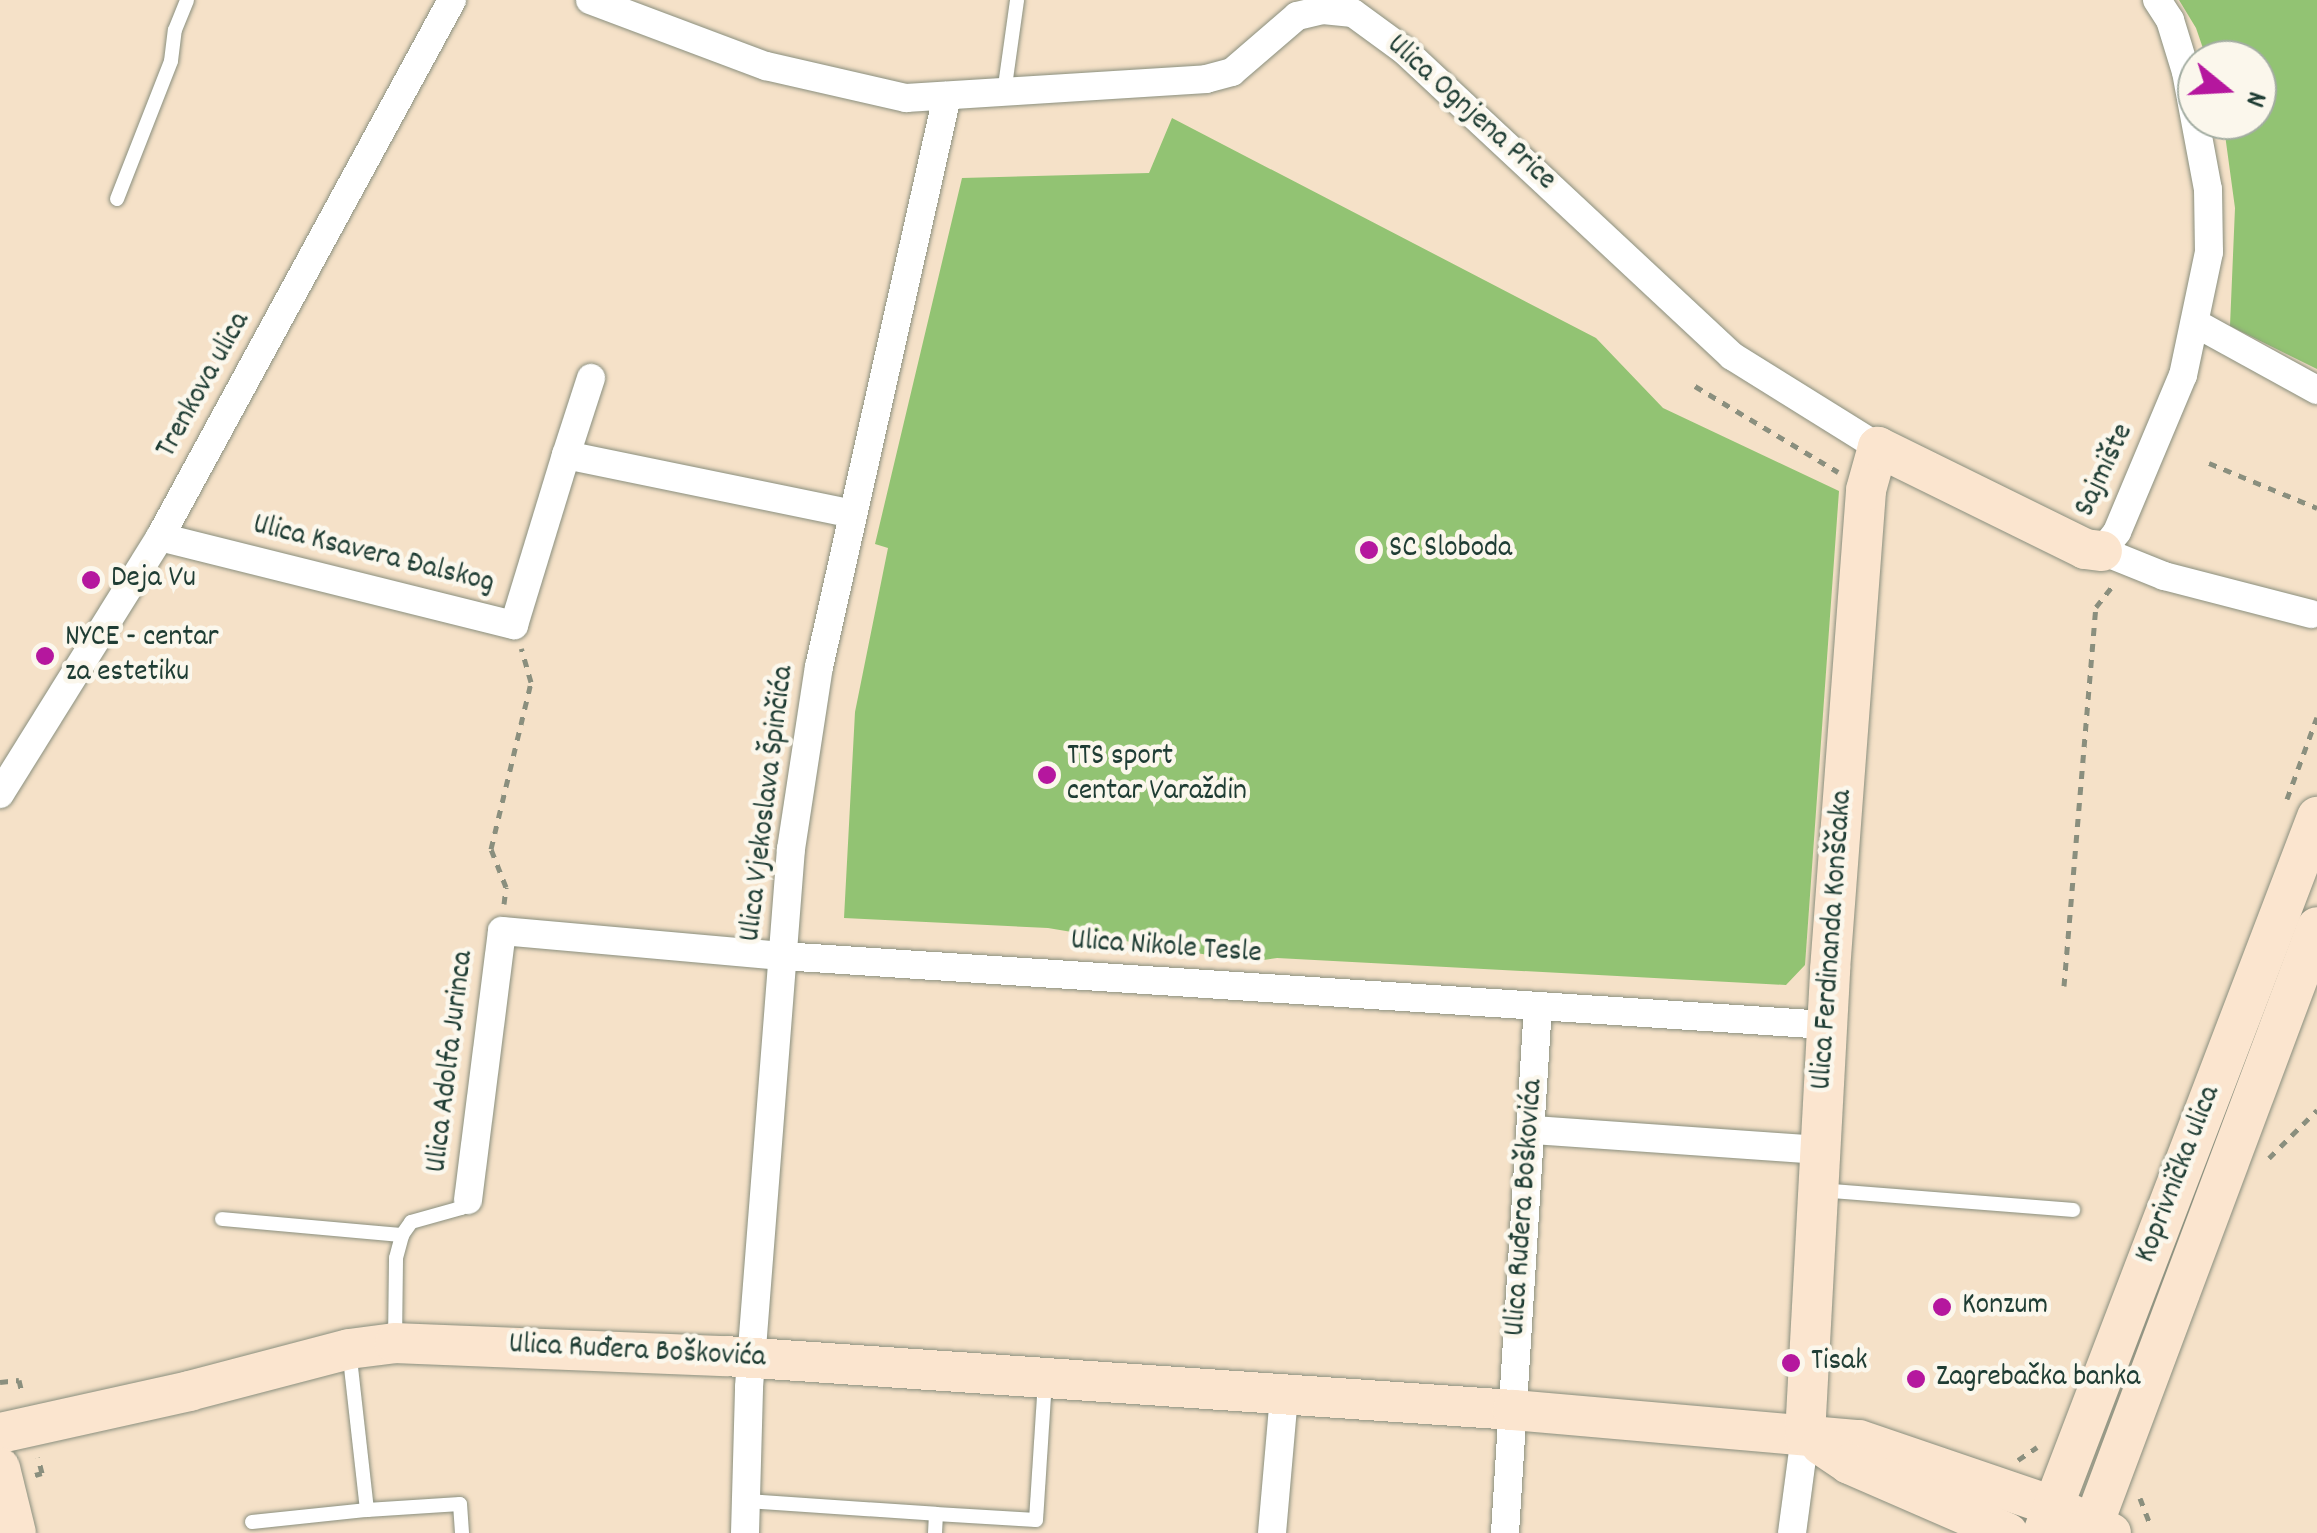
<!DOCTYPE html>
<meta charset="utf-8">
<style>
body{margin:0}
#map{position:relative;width:2317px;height:1533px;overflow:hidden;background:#f5e1c8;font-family:Dekko,sans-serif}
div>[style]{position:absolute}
.green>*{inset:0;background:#92c373}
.path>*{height:5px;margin-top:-2.5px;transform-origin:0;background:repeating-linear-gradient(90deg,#8a8f7e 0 8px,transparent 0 16px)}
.roads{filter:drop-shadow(0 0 2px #8a8f7e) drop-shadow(0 0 2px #8a8f7e)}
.lane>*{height:14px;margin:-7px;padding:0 7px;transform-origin:7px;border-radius:7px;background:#fff}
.street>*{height:28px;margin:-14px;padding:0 14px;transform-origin:14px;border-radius:14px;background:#fff}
.secondary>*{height:40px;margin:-20px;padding:0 20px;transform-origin:20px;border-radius:20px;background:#fbe5cf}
.dots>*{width:28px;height:28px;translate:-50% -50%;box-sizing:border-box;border:5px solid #fbf7ec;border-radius:50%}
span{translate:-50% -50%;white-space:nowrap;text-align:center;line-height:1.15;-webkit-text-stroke:9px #fbf7ec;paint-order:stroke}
.street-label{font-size:30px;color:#1f3d34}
.poi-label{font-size:30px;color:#1f3d34}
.left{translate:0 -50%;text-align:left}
.north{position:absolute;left:2177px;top:40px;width:100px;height:100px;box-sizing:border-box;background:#fbf7ec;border:2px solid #a3ada2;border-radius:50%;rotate:108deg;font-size:28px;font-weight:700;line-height:40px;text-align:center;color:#1f3d34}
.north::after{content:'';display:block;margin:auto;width:35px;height:45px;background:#b5179e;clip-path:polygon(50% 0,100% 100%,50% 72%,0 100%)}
</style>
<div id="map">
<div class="green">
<div style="clip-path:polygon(2179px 0,2317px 0,2317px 369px,2230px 326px,2235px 208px,2223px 120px,2257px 120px,2257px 60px,2207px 60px,2196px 28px)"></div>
<div style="clip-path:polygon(1172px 118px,1596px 338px,1663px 408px,1839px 491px,1805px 965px,1786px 985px,1277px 958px,1250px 962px,1048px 928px,844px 918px,855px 712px,888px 548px,875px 544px,962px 178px,1149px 173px)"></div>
</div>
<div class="path">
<div style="left:1695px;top:386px;width:167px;rotate:31deg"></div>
<div style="left:2209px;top:463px;width:117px;rotate:22.6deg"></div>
<div style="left:2287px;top:799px;width:87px;rotate:-69.9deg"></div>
<div style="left:504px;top:904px;width:17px;rotate:-83deg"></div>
<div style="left:506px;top:887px;width:41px;rotate:-111.5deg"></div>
<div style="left:491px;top:849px;width:172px;rotate:-76.5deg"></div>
<div style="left:531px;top:682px;width:35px;rotate:-106deg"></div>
<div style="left:2064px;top:986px;width:380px;rotate:-85.2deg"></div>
<div style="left:2096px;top:607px;width:28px;rotate:-52deg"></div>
<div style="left:2269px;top:1158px;width:68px;rotate:-45deg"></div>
<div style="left:0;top:1382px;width:19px;rotate:-6deg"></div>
<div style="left:19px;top:1380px;width:13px;rotate:77deg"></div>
<div style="left:2018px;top:1460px;width:23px;rotate:-34deg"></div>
<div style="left:35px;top:1475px;width:7px;rotate:-16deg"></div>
<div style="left:42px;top:1473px;width:16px;rotate:-104deg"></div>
<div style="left:2140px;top:1498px;width:28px;rotate:69deg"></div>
</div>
<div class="roads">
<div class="lane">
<div style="left:1004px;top:93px;width:94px;rotate:-82deg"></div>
<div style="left:117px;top:199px;width:148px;rotate:-68.6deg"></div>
<div style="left:171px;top:61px;width:31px;rotate:-83deg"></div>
<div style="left:175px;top:30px;width:32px;rotate:-68deg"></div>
<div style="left:1820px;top:1190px;width:254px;rotate:4.5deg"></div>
<div style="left:222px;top:1219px;width:181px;rotate:5.1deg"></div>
<div style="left:395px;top:1342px;width:84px;rotate:-89.3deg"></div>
<div style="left:396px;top:1258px;width:24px;rotate:-75deg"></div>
<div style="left:402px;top:1235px;width:16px;rotate:-55deg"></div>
<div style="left:411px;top:1222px;width:52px;rotate:-15.6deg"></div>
<div style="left:461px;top:1208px;width:11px;rotate:-49deg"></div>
<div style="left:747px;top:1501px;width:189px;rotate:3.9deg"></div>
<div style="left:367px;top:1510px;width:93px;rotate:-3.7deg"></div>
<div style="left:460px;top:1504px;width:29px;rotate:86deg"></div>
<div style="left:252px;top:1522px;width:116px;rotate:-6deg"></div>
<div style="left:367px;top:1510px;width:161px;rotate:-96.4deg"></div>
<div style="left:935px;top:1533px;width:19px;rotate:-87deg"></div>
<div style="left:936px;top:1514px;width:100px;rotate:3.4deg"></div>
<div style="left:1036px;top:1520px;width:140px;rotate:-86.3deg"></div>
</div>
<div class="street">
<div style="left:590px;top:0;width:188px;rotate:20.6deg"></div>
<div style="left:766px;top:66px;width:144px;rotate:12.9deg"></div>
<div style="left:906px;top:98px;width:301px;rotate:-3.6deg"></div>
<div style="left:1206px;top:79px;width:27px;rotate:-15deg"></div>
<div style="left:1232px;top:72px;width:86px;rotate:-40.7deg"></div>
<div style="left:1297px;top:16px;width:27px;rotate:-13deg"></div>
<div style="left:1323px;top:10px;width:30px;rotate:6deg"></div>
<div style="left:1353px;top:13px;width:64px;rotate:36.2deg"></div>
<div style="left:1405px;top:51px;width:447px;rotate:43deg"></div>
<div style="left:1732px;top:356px;width:172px;rotate:31.9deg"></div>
<div style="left:2157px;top:0;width:24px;rotate:57deg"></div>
<div style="left:2170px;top:20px;width:54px;rotate:72.9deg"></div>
<div style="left:2186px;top:72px;width:119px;rotate:79.4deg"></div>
<div style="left:2208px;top:189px;width:63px;rotate:89.1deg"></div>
<div style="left:2209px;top:252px;width:126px;rotate:101.9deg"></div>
<div style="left:2183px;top:375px;width:170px;rotate:112.8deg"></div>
<div style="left:2117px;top:532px;width:24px;rotate:128deg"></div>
<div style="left:2102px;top:551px;width:67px;rotate:22deg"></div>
<div style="left:2164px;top:576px;width:152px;rotate:14.5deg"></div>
<div style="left:2195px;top:323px;width:139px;rotate:28.8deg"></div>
<div style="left:566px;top:455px;width:81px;rotate:-72deg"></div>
<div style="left:160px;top:537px;width:365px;rotate:14deg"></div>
<div style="left:514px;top:625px;width:178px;rotate:-73deg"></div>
<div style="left:566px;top:455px;width:293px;rotate:11.6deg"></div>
<div style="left:0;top:794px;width:303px;rotate:-58.1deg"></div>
<div style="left:160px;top:537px;width:611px;rotate:-61.46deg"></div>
<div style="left:1533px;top:1130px;width:288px;rotate:4deg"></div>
<div style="left:468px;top:1200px;width:271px;rotate:-82.8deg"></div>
<div style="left:502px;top:931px;width:281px;rotate:5.1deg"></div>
<div style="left:782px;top:956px;width:1046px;rotate:3.78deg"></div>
<div style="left:745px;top:1533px;width:146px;rotate:-88.4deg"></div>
<div style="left:749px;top:1387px;width:540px;rotate:-85.54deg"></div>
<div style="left:791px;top:849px;width:184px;rotate:-81.3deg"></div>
<div style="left:819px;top:667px;width:585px;rotate:-77.36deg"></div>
<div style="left:1272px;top:1533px;width:139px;rotate:-85deg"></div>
<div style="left:1505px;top:1533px;width:528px;rotate:-86.42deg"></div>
<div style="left:1792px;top:1533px;width:99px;rotate:-82.4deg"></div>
</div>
<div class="secondary">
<div style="left:0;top:1433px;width:194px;rotate:-12.5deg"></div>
<div style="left:189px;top:1391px;width:165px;rotate:-14.7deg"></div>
<div style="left:349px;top:1349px;width:46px;rotate:-7.4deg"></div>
<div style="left:395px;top:1343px;width:330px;rotate:2.3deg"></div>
<div style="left:725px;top:1356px;width:790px;rotate:3.92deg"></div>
<div style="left:1513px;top:1410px;width:347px;rotate:5deg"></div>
<div style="left:1859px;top:1440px;width:205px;rotate:18.8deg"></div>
<div style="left:2053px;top:1506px;width:64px;rotate:25deg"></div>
<div style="left:1805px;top:1435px;width:466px;rotate:-86.9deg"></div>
<div style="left:1830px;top:970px;width:481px;rotate:-85.7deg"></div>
<div style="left:1866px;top:490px;width:45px;rotate:-74.4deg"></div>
<div style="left:1878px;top:447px;width:231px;rotate:26.2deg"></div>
<div style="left:2085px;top:549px;width:17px;rotate:7deg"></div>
<div style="left:1821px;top:1445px;width:34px;rotate:34deg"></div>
<div style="left:1849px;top:1464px;width:173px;rotate:23.5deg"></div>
<div style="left:0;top:1468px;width:67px;rotate:76.2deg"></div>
<div style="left:2043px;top:1533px;width:767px;rotate:-69.06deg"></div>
<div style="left:2090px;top:1533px;width:647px;rotate:-69.46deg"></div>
</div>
</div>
<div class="dots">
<div style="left:1369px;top:550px;background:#b5179e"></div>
<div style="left:91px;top:580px;background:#b5179e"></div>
<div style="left:45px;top:656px;background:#b5179e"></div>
<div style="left:1047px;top:775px;background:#b5179e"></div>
<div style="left:1942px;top:1307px;background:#b5179e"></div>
<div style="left:1791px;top:1363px;background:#b5179e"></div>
<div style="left:1916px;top:1379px;background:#b5179e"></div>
</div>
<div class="street-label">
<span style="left:1470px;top:114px;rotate:42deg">Ulica Ognjena Price</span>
<span style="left:205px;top:386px;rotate:-61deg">Trenkova ulica</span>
<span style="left:2106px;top:471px;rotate:-65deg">Sajmište</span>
<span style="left:373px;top:556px;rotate:14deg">Ulica Ksavera Đalskog</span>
<span style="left:769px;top:804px;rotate:-83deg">Ulica Vjekoslava Špinčića</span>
<span style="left:1834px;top:940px;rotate:-86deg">Ulica Ferdinanda Konščaka</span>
<span style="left:1166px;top:949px;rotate:4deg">Ulica Nikole Tesle</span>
<span style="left:452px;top:1062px;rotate:-83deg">Ulica Adolfa Jurinca</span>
<span style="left:2180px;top:1175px;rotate:-69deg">Koprivnička ulica</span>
<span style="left:1526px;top:1208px;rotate:-86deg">Ulica Ruđera Boškovića</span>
<span style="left:637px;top:1353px;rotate:3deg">Ulica Ruđera Boškovića</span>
</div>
<div class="poi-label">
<span class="left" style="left:1389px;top:550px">SC Sloboda</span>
<span class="left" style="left:111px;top:580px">Deja Vu</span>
<span class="left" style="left:65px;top:656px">NYCE - centar<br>za estetiku</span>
<span class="left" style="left:1067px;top:775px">TTS sport<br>centar Varaždin</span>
<span class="left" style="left:1962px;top:1307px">Konzum</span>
<span class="left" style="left:1811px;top:1363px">Tisak</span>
<span class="left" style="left:1936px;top:1379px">Zagrebačka banka</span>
</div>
<div class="north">N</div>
</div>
